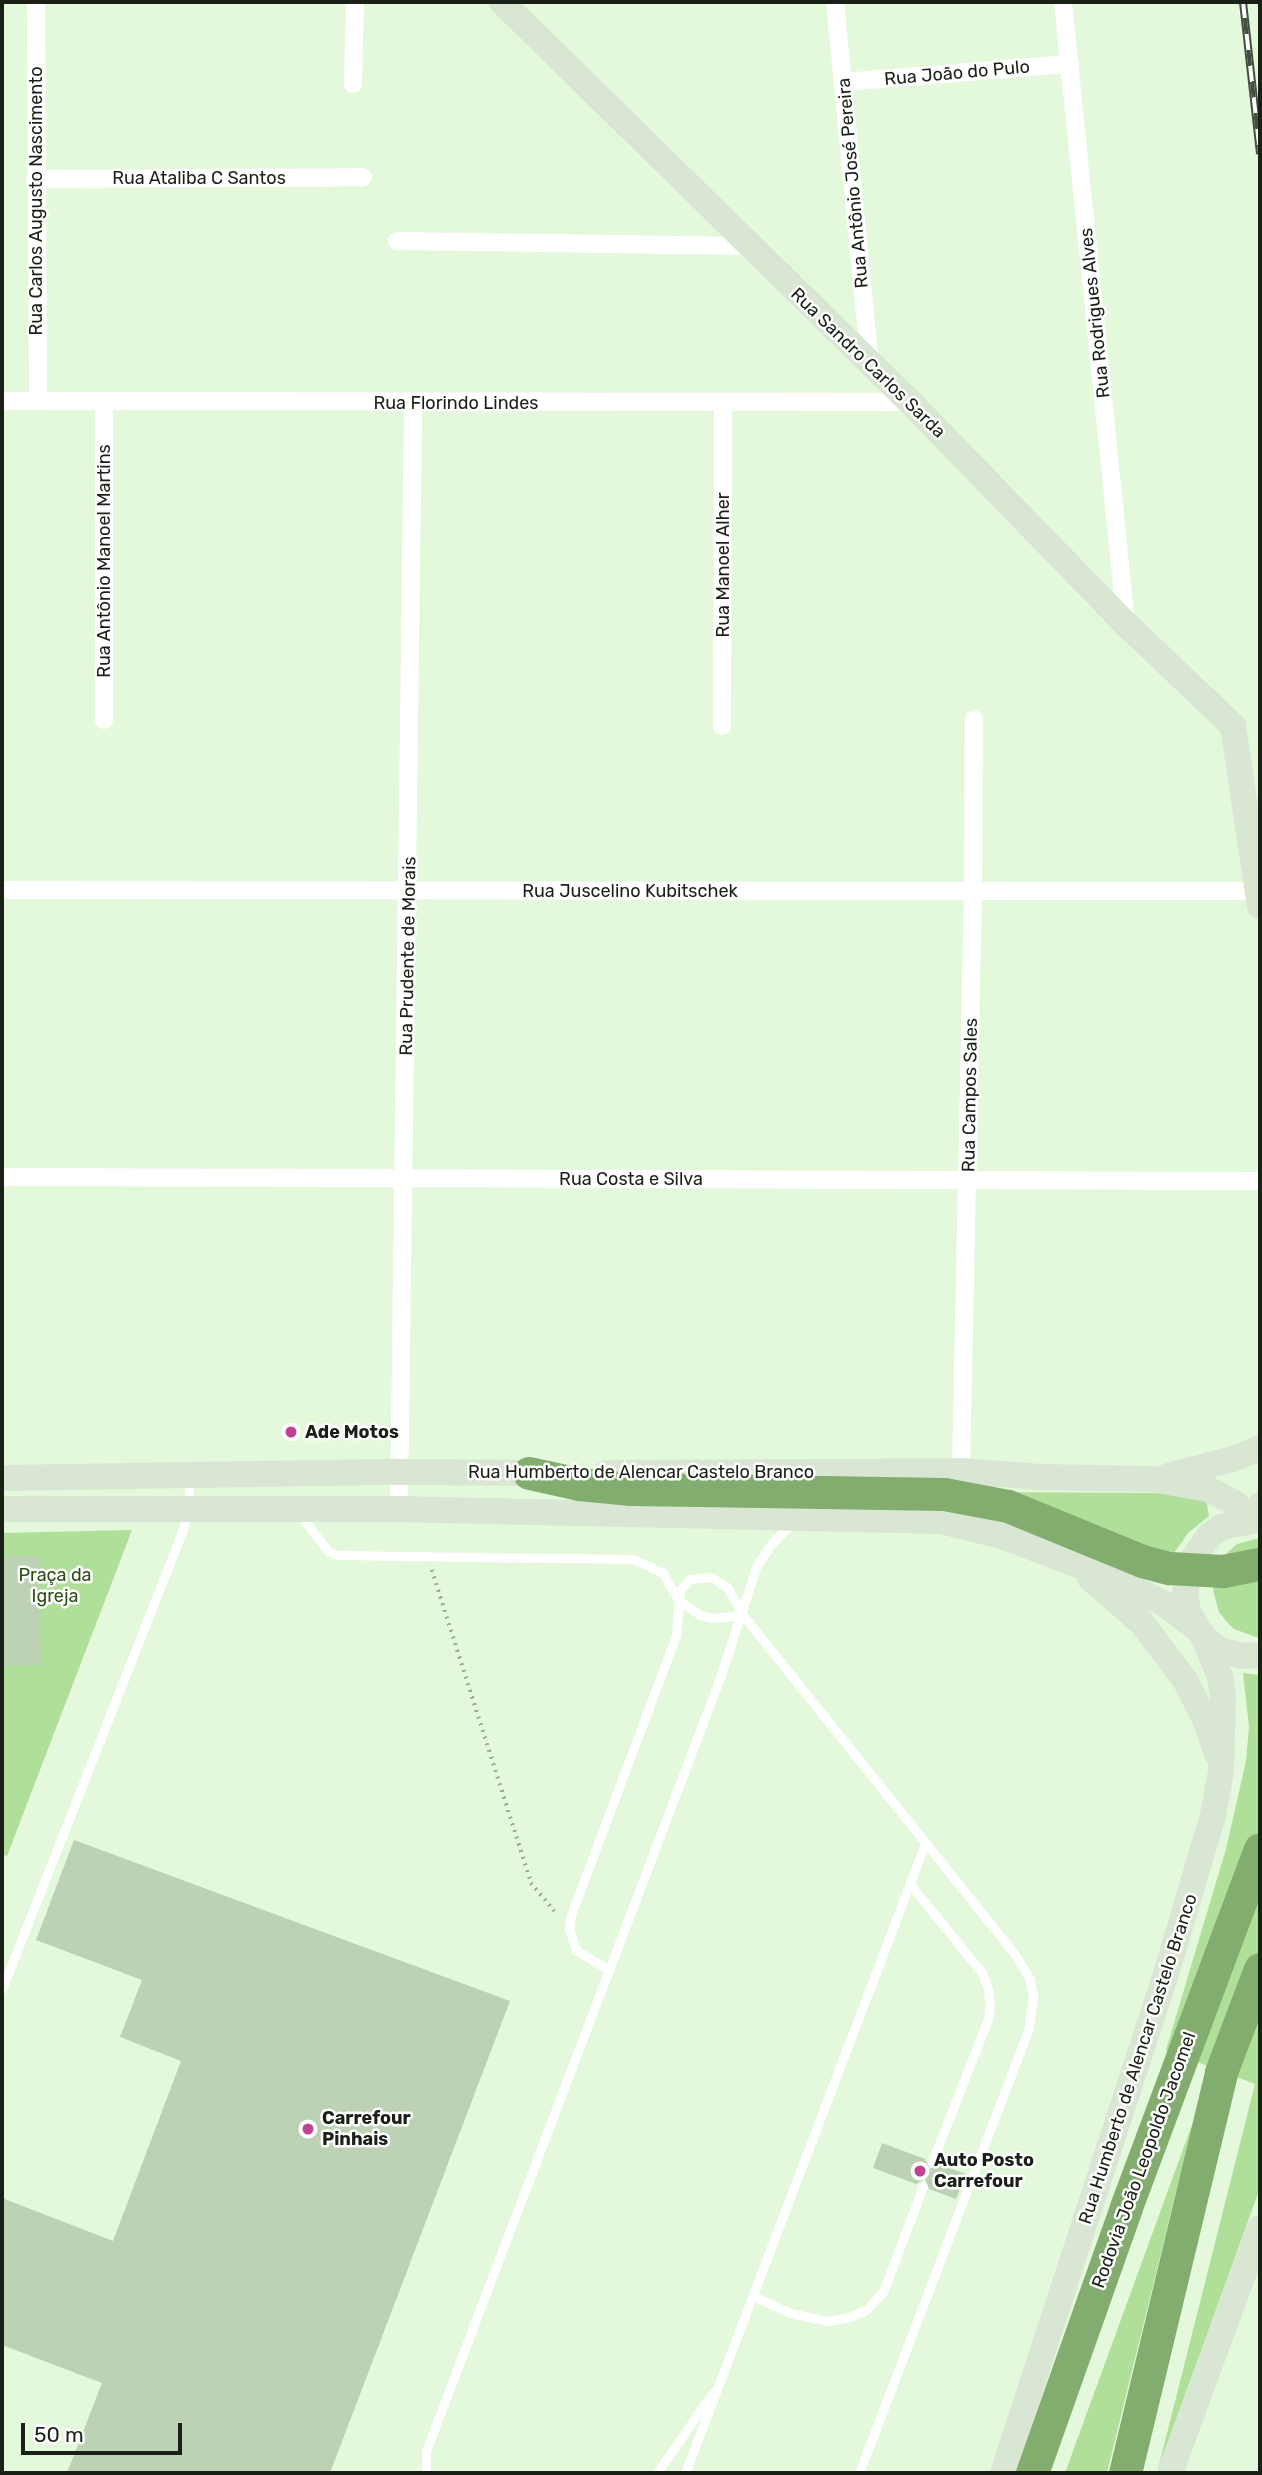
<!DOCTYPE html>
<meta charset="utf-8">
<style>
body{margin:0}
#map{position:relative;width:1262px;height:2475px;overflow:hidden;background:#e4f8db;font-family:Rubik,sans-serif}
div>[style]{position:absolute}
.green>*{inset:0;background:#b0df9a}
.building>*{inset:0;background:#bdd1b5;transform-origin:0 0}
.path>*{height:3.5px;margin-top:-1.75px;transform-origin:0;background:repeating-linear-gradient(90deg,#9dad96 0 2px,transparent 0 7px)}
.lane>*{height:9px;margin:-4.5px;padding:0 4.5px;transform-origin:4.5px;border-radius:4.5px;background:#fff}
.street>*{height:18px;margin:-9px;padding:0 9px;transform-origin:9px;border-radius:9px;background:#fff}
.secondary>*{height:26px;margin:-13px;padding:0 13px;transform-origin:13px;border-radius:13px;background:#dae6d4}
.highway>*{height:33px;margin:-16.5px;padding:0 16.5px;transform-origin:16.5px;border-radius:16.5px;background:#83ac6f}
.rail>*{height:8px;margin-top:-4px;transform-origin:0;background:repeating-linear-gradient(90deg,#fefefe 0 16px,#454f41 0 32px);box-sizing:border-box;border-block:2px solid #454f41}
.dots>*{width:19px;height:19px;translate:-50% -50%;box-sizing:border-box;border:4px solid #fefefe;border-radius:50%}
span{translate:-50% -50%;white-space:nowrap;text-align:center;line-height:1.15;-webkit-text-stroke:5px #fefefe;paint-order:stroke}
.street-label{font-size:18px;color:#192016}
.poi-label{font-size:18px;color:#192016;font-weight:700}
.left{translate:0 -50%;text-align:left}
.park-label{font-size:18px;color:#2b4f15}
.frame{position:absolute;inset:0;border:4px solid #192016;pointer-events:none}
.scale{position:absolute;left:21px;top:2423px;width:161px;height:32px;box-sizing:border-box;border:4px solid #192016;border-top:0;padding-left:9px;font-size:21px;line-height:24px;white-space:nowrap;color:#192016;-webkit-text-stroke:5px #fefefe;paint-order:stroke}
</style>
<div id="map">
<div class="green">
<div style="clip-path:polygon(989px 1492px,1156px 1493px,1206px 1499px,1209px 1516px,1188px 1533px,1172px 1556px)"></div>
<div style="clip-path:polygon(132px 1530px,7px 1856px,2px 1854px,2px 1533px)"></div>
<div style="clip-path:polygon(1260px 1538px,1260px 1636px,1256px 1637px,1234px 1629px,1226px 1621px,1219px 1612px,1213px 1590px,1218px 1563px,1227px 1553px,1237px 1544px)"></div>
<div style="clip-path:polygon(1243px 1673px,1260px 1675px,1260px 2188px,1157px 2473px,1255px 2084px,1166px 2050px,1226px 1849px,1246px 1761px,1249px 1727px)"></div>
<div style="clip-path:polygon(1193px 2122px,1107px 2473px,1065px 2473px)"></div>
</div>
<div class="building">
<div style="left:39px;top:1556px;width:109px;height:37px;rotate:89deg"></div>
<div style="clip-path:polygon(74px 1840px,510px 2001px,330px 2473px,67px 2473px,102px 2383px,2px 2345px,2px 2198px,113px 2241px,181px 2061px,120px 2037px,142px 1980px,36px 1940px)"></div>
<div style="clip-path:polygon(882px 2143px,925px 2159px,930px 2169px,939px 2164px,966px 2174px,956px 2199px,929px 2189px,925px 2179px,916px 2184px,873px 2168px)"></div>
</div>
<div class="path">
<div style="left:432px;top:1570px;width:328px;rotate:72.4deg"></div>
<div style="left:531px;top:1883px;width:39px;rotate:50deg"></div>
</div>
<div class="lane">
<div style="left:299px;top:1514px;width:47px;rotate:51.9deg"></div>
<div style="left:328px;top:1551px;width:11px;rotate:22deg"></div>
<div style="left:338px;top:1555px;width:295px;rotate:0.8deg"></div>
<div style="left:633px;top:1559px;width:33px;rotate:25deg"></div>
<div style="left:663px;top:1573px;width:31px;rotate:61deg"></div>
<div style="left:678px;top:1600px;width:27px;rotate:34deg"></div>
<div style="left:700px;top:1615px;width:13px;rotate:13deg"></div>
<div style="left:713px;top:1618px;width:30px;rotate:-6deg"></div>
<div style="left:910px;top:1884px;width:114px;rotate:51deg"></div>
<div style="left:982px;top:1973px;width:17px;rotate:69deg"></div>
<div style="left:988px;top:1989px;width:16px;rotate:83deg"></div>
<div style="left:990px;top:2005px;width:14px;rotate:98deg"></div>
<div style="left:988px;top:2019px;width:154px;rotate:111.4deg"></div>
<div style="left:609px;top:1970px;width:39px;rotate:-149deg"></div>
<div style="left:576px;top:1950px;width:22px;rotate:-108deg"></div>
<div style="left:569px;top:1929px;width:14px;rotate:-82deg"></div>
<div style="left:571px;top:1915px;width:299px;rotate:-69.4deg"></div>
<div style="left:676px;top:1635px;width:45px;rotate:-84.9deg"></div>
<div style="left:680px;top:1590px;width:15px;rotate:-48deg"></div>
<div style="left:690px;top:1579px;width:21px;rotate:-5deg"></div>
<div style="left:711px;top:1577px;width:19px;rotate:32deg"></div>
<div style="left:727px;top:1587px;width:32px;rotate:60deg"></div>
<div style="left:743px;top:1615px;width:437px;rotate:51.3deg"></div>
<div style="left:1016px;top:1956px;width:26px;rotate:59deg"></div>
<div style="left:1029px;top:1978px;width:18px;rotate:77deg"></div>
<div style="left:1033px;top:1996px;width:32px;rotate:97deg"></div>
<div style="left:1029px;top:2028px;width:476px;rotate:110.9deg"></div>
<div style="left:2px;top:1989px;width:491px;rotate:-68.5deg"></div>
<div style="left:182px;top:1532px;width:24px;rotate:-73deg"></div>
<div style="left:189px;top:1509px;width:32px;rotate:-90deg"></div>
<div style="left:753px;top:2296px;width:41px;rotate:24.7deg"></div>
<div style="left:790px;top:2313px;width:38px;rotate:12deg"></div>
<div style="left:827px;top:2321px;width:20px;rotate:-9deg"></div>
<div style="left:847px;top:2318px;width:21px;rotate:-23deg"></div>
<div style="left:866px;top:2310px;width:25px;rotate:-47deg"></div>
<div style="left:883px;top:2292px;width:113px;rotate:-69.3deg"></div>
<div style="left:426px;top:2473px;width:22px;rotate:-90deg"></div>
<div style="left:426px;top:2451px;width:827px;rotate:-69.18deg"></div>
<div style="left:720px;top:1678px;width:119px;rotate:-71.9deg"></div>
<div style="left:757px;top:1565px;width:27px;rotate:-56deg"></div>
<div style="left:772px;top:1543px;width:28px;rotate:-44deg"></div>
<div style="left:657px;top:2473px;width:98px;rotate:-55.3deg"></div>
<div style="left:685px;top:2473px;width:673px;rotate:-69.12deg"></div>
</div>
<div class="street">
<div style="left:36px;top:2px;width:399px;rotate:89.7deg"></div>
<div style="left:835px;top:2px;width:364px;rotate:84.5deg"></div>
<div style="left:1063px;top:2px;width:625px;rotate:84.22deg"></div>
<div style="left:844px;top:82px;width:227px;rotate:-4.6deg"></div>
<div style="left:353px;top:84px;width:82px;rotate:-88.6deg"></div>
<div style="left:35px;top:179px;width:328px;rotate:-0.3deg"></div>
<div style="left:397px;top:241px;width:351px;rotate:0.8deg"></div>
<div style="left:2px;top:401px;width:908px;rotate:0.06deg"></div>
<div style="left:104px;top:720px;width:319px;rotate:-90deg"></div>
<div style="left:722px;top:726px;width:323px;rotate:-89.8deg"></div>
<div style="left:2px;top:890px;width:1257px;rotate:0.05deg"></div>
<div style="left:2px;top:1177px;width:1258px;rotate:0.18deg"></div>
<div style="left:961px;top:1471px;width:581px;rotate:-88.82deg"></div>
<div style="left:973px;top:890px;width:171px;rotate:-89.7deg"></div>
<div style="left:399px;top:1509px;width:1106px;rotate:-89.27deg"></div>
</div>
<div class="secondary">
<div style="left:502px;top:2px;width:571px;rotate:44.43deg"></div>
<div style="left:910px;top:402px;width:310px;rotate:45.8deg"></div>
<div style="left:1126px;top:624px;width:148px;rotate:43.6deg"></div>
<div style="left:1233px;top:726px;width:182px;rotate:81.5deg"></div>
<div style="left:606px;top:1473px;width:355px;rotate:-0.3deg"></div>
<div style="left:961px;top:1471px;width:79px;rotate:4.3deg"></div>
<div style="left:1040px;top:1477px;width:112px;rotate:1deg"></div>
<div style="left:1152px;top:1479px;width:57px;rotate:10.1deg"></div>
<div style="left:1208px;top:1489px;width:32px;rotate:28deg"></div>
<div style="left:1236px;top:1504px;width:21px;rotate:49deg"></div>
<div style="left:1250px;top:1520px;width:18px;rotate:-56deg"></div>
<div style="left:1168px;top:1476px;width:67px;rotate:-14.7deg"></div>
<div style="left:1233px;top:1459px;width:29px;rotate:-22deg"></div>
<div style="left:2px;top:1478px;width:397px;rotate:-0.9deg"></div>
<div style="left:399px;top:1472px;width:148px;rotate:0.4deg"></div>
<div style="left:2px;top:1509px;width:397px"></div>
<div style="left:399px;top:1509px;width:541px;rotate:1.27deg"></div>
<div style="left:940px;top:1521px;width:67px;rotate:13.8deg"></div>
<div style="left:1005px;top:1537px;width:125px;rotate:21deg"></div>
<div style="left:1122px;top:1582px;width:46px;rotate:27.1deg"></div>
<div style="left:1163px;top:1603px;width:39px;rotate:37deg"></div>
<div style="left:1260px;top:1520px;width:39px;rotate:170deg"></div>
<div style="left:1222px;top:1527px;width:16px;rotate:145deg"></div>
<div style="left:1209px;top:1536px;width:32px;rotate:125deg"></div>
<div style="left:1191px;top:1562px;width:31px;rotate:101deg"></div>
<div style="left:1185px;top:1592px;width:20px;rotate:81deg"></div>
<div style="left:1188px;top:1612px;width:31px;rotate:58deg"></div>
<div style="left:1204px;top:1638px;width:19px;rotate:39deg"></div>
<div style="left:1219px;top:1650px;width:25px;rotate:14deg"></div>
<div style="left:1243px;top:1656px;width:17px;rotate:-3deg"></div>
<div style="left:1090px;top:1578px;width:69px;rotate:40.9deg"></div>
<div style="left:1142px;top:1623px;width:71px;rotate:53deg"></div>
<div style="left:1185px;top:1680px;width:44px;rotate:62.9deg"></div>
<div style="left:1205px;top:1719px;width:36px;rotate:71deg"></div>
<div style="left:1003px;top:2473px;width:525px;rotate:-71.91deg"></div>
<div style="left:1166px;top:1974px;width:166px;rotate:-73.5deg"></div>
<div style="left:1213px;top:1815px;width:44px;rotate:-79.5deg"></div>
<div style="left:1221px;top:1772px;width:76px;rotate:-88.5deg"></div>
<div style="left:1223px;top:1696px;width:19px;rotate:-99deg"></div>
<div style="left:1220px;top:1677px;width:42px;rotate:-112.3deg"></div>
<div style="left:1170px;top:2473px;width:261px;rotate:-69.8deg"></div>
</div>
<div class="highway">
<div style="left:529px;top:1473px;width:51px;rotate:12.4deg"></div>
<div style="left:579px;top:1484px;width:52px;rotate:5.5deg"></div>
<div style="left:631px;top:1489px;width:313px;rotate:0.9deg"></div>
<div style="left:944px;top:1494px;width:65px;rotate:10.6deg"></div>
<div style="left:1008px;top:1506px;width:145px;rotate:22.3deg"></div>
<div style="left:1142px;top:1561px;width:28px;rotate:15deg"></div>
<div style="left:1169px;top:1568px;width:54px;rotate:3.2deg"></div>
<div style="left:1223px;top:1571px;width:38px;rotate:-11deg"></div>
<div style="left:1032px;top:2473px;width:282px;rotate:-70.5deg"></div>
<div style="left:1126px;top:2207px;width:382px;rotate:-69.5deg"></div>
<div style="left:1125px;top:2473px;width:412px;rotate:-76.5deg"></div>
<div style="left:1221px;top:2072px;width:110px;rotate:-69.3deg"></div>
</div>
<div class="rail">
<div style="left:1243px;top:2px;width:153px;rotate:83.6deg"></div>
</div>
<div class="dots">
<div style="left:291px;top:1432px;background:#c04391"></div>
<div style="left:308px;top:2129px;background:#c04391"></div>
<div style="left:920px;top:2171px;background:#c04391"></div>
</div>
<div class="street-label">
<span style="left:957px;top:73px;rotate:-5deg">Rua João do Pulo</span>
<span style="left:199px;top:178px">Rua Ataliba C Santos</span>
<span style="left:853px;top:183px;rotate:-95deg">Rua Antônio José Pereira</span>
<span style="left:36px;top:201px;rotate:-90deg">Rua Carlos Augusto Nascimento</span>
<span style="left:1095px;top:313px;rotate:-96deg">Rua Rodrigues Alves</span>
<span style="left:868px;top:363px;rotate:44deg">Rua Sandro Carlos Sarda</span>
<span style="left:456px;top:403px">Rua Florindo Lindes</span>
<span style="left:104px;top:561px;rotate:-90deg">Rua Antônio Manoel Martins</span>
<span style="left:723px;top:565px;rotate:-90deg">Rua Manoel Alher</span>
<span style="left:630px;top:891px">Rua Juscelino Kubitschek</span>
<span style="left:408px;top:956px;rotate:-89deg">Rua Prudente de Morais</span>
<span style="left:970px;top:1095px;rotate:-89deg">Rua Campos Sales</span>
<span style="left:631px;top:1179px">Rua Costa e Silva</span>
<span style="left:641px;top:1472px">Rua Humberto de Alencar Castelo Branco</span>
<span style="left:1138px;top:2059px;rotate:-72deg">Rua Humberto de Alencar Castelo Branco</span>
<span style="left:1144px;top:2160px;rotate:-70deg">Rodovia João Leopoldo Jacomel</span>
</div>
<div class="poi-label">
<span class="left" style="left:305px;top:1432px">Ade Motos</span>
<span class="left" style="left:322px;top:2129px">Carrefour<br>Pinhais</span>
<span class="left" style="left:934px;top:2171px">Auto Posto<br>Carrefour</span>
</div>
<div class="park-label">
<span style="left:55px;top:1586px">Praça da<br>Igreja</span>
</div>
<div class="frame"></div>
<div class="scale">50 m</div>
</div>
